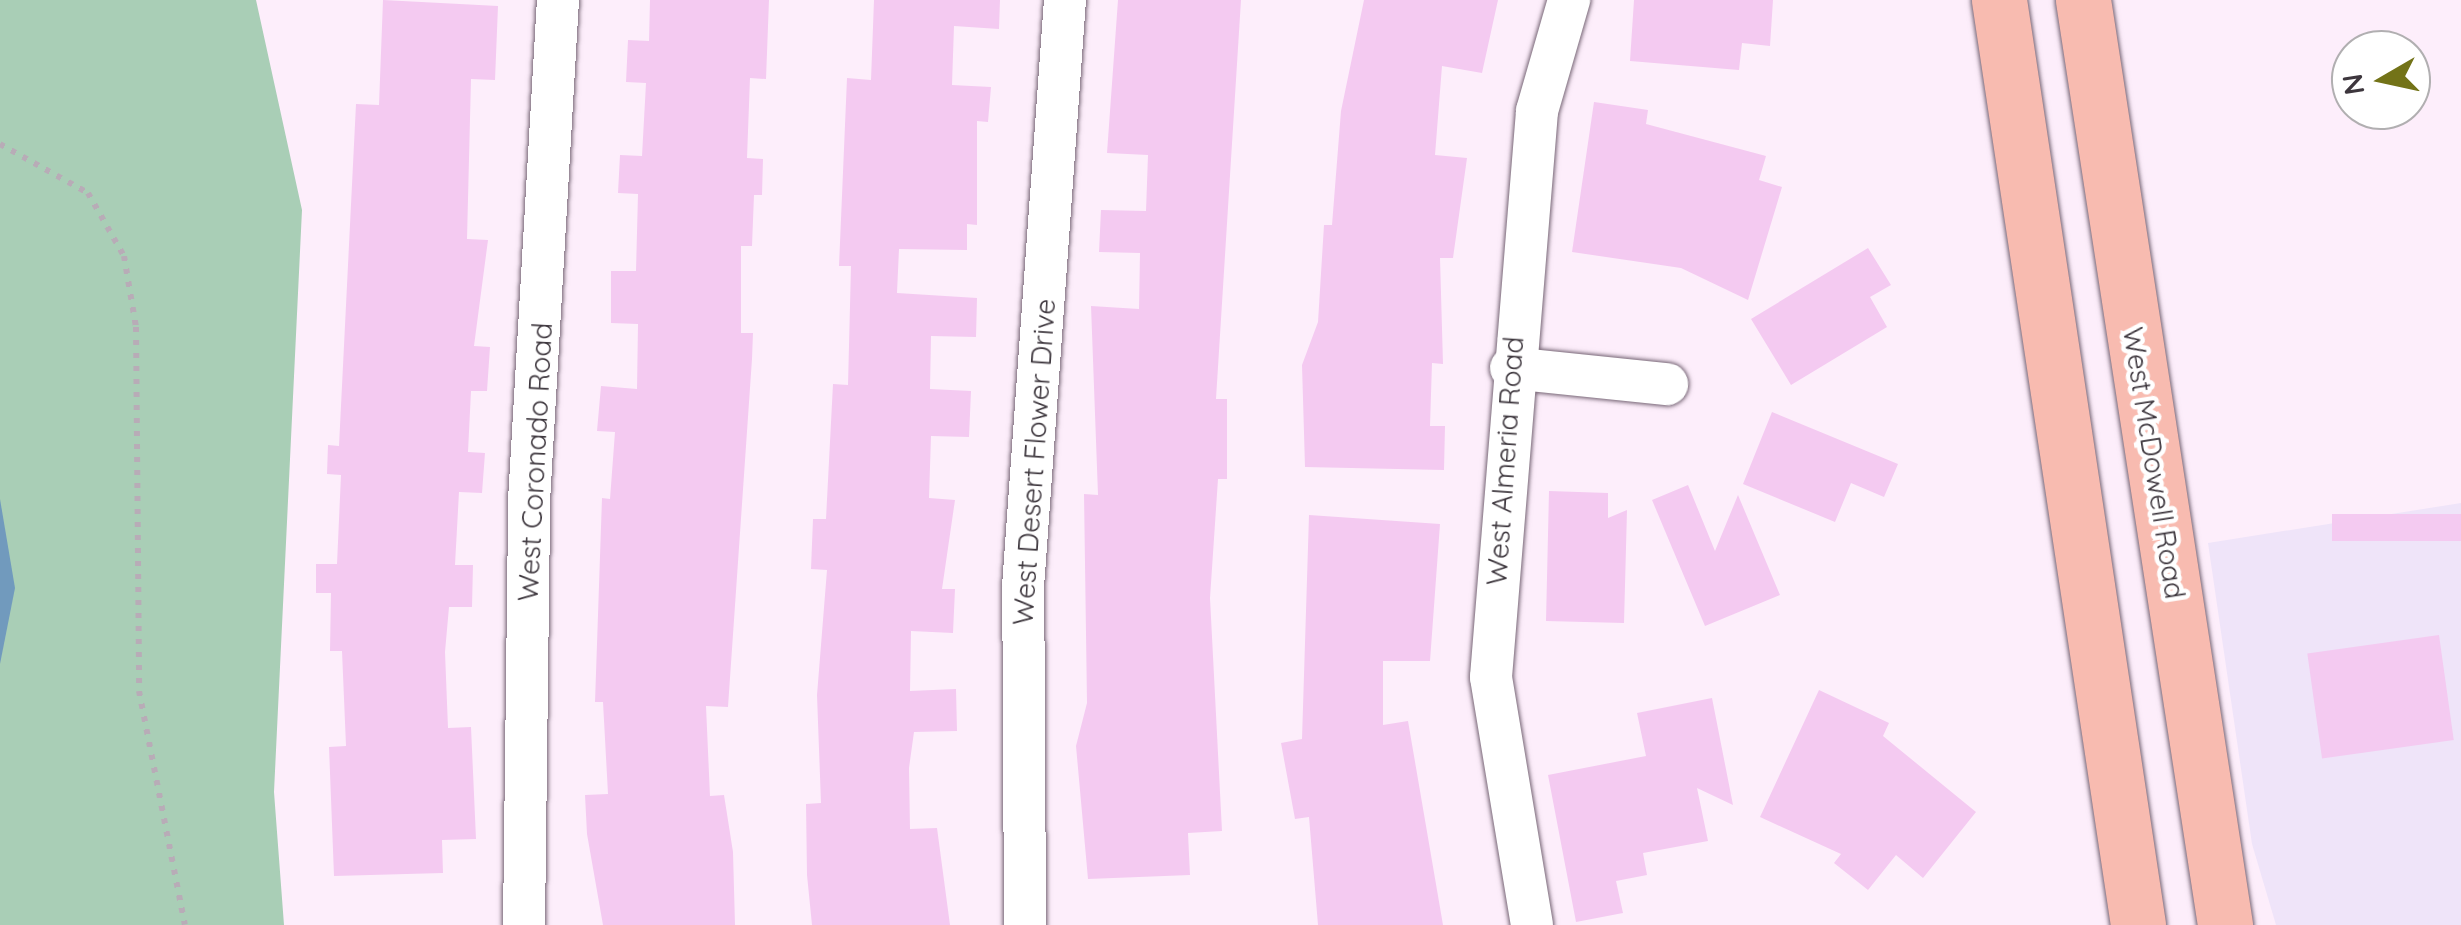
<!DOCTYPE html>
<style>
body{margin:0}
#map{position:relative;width:2461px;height:925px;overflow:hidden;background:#fdeefb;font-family:Quicksand,sans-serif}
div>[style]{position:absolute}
.commercial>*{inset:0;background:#efe4f9}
.green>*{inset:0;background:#a9ceb6}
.water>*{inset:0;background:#719abd}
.building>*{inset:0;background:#f4caf1;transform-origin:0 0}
.path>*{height:6px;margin-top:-3px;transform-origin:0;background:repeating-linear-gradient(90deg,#b8acb7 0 5px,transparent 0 13px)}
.roads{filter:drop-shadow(0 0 2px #786777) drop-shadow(0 0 2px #786777)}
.minor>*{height:42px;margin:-21px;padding:0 21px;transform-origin:21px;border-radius:21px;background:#fff}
.primary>*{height:55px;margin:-27.5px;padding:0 27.5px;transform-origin:27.5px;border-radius:27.5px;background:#f8bbb0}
span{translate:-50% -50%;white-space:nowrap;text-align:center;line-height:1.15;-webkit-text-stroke:9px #fff;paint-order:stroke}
.street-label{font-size:28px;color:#3d363d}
.north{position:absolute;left:2331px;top:30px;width:100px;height:100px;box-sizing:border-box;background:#fff;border:2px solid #b1afb1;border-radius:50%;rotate:261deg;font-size:28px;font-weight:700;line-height:40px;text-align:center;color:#3d363d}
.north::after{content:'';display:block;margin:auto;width:35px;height:45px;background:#737318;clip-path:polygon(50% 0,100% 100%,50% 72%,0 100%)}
</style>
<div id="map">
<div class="commercial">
<div style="clip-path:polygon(2461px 503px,2461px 925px,2276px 925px,2252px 844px,2208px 543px)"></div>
</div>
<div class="green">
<div style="clip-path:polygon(0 0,256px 0,302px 210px,274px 792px,284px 925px,0 925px)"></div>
</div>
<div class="water">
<div style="clip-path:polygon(0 499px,15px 588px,0 664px)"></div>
</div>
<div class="building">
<div style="clip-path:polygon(383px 0,498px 6px,495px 80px,471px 79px,467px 239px,488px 240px,474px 346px,490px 347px,487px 391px,471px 391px,468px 452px,485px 453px,482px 493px,459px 492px,455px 565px,473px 565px,472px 607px,449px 607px,445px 652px,448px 728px,471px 727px,476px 839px,442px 840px,443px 873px,334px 876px,329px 747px,346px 746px,342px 651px,330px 651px,331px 593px,316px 593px,316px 564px,337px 564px,341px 475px,327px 474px,328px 445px,339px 446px,356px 104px,379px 105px)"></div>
<div style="clip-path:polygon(650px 0,769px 0,766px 79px,750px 78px,747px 158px,763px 159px,762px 195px,754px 195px,752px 246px,741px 246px,741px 333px,753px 333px,752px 359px,728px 707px,706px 706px,710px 796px,724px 795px,733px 852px,735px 925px,603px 925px,587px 834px,585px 795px,608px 794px,603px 702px,595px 702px,602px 498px,610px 499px,615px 432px,597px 431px,601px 386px,637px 389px,638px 324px,611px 323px,611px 271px,636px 271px,638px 194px,618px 193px,620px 155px,642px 156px,646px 83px,626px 82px,628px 40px,649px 41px)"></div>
<div style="clip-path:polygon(874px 0,1000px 0,999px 29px,954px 26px,952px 85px,991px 87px,988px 122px,977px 121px,977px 225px,967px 224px,967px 250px,899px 249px,897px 293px,977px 298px,976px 337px,931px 336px,930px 389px,971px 391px,969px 437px,931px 436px,929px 498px,955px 500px,942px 589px,955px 589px,953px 633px,911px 631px,910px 691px,956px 689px,957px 731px,914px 732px,909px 768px,910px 829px,937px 828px,950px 925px,812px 925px,807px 875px,806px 804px,821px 803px,817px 695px,827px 570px,811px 569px,813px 519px,826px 519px,833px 384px,848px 385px,851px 266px,839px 266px,847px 78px,871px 80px)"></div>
<div style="clip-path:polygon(1118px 0,1241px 0,1216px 399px,1227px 399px,1227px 479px,1218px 479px,1210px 598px,1222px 831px,1188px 833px,1190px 875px,1088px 879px,1076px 746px,1087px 703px,1084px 494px,1098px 495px,1091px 306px,1139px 309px,1140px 253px,1099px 252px,1101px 210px,1146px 211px,1148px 155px,1107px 153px)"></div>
<div style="clip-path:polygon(1364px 0,1498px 0,1482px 73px,1442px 66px,1435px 155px,1467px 158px,1453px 258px,1440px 258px,1443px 364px,1432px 363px,1430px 426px,1445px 426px,1444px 470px,1305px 467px,1302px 365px,1318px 322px,1324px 225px,1332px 225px,1341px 111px)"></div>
<div style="clip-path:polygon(1634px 0,1773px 0,1770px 46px,1742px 43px,1739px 70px,1630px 61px)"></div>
<div style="clip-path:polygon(1594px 102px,1648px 110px,1646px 124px,1766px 156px,1759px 180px,1782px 187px,1748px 300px,1681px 268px,1572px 252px)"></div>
<div style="clip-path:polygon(1868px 248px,1891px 285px,1870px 297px,1887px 327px,1791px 385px,1751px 319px)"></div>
<div style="clip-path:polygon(1772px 412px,1898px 464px,1884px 497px,1851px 483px,1835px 522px,1743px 484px)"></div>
<div style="clip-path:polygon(1688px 485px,1715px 551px,1738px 495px,1780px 595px,1705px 626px,1652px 500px)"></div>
<div style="clip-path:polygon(1549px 491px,1608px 493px,1608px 518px,1627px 510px,1624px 623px,1546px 621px)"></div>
<div style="left:2461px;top:514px;width:27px;height:129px;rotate:90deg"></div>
<div style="clip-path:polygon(1309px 515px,1440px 524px,1430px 661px,1383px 661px,1383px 725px,1408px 721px,1443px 925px,1318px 925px,1309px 817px,1295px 819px,1281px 743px,1302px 739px)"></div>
<div style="left:2439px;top:635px;width:106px;height:133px;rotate:82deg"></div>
<div style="clip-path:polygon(1819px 690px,1889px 723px,1883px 736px,1976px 812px,1923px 878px,1896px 855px,1868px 890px,1834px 863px,1841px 854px,1760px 817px)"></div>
<div style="clip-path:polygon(1712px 698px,1733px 805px,1697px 788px,1708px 841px,1643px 853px,1647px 875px,1616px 881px,1623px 913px,1576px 922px,1548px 775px,1646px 756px,1637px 713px)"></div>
</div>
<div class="path">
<div style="left:0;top:144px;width:101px;rotate:29.1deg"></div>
<div style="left:88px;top:193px;width:73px;rotate:60.3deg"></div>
<div style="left:124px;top:256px;width:72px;rotate:80.4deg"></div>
<div style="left:136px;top:327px;width:364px;rotate:89.5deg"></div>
<div style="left:139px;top:691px;width:238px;rotate:78.9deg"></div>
</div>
<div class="roads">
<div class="minor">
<div style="left:1511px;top:368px;width:157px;rotate:5.9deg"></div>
<div style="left:524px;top:925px;width:424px;rotate:-89.3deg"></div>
<div style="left:529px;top:501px;width:502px;rotate:-86.69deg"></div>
<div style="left:1025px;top:925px;width:338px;rotate:-90.3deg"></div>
<div style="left:1023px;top:587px;width:589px;rotate:-85.91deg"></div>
<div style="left:1532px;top:925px;width:251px;rotate:-99.4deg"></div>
<div style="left:1491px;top:677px;width:568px;rotate:-85.35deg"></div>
<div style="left:1537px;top:111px;width:116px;rotate:-73.9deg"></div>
</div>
<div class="primary">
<div style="left:1999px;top:0;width:935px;rotate:81.45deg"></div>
<div style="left:2083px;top:0;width:936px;rotate:81.27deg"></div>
</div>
</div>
<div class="street-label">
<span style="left:1505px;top:461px;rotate:-86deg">West Almeria Road</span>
<span style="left:535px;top:462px;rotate:-87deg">West Coronado Road</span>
<span style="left:1034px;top:462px;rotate:-86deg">West Desert Flower Drive</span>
<span style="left:2154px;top:463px;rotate:81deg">West McDowell Road</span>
</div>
<div class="north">N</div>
</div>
